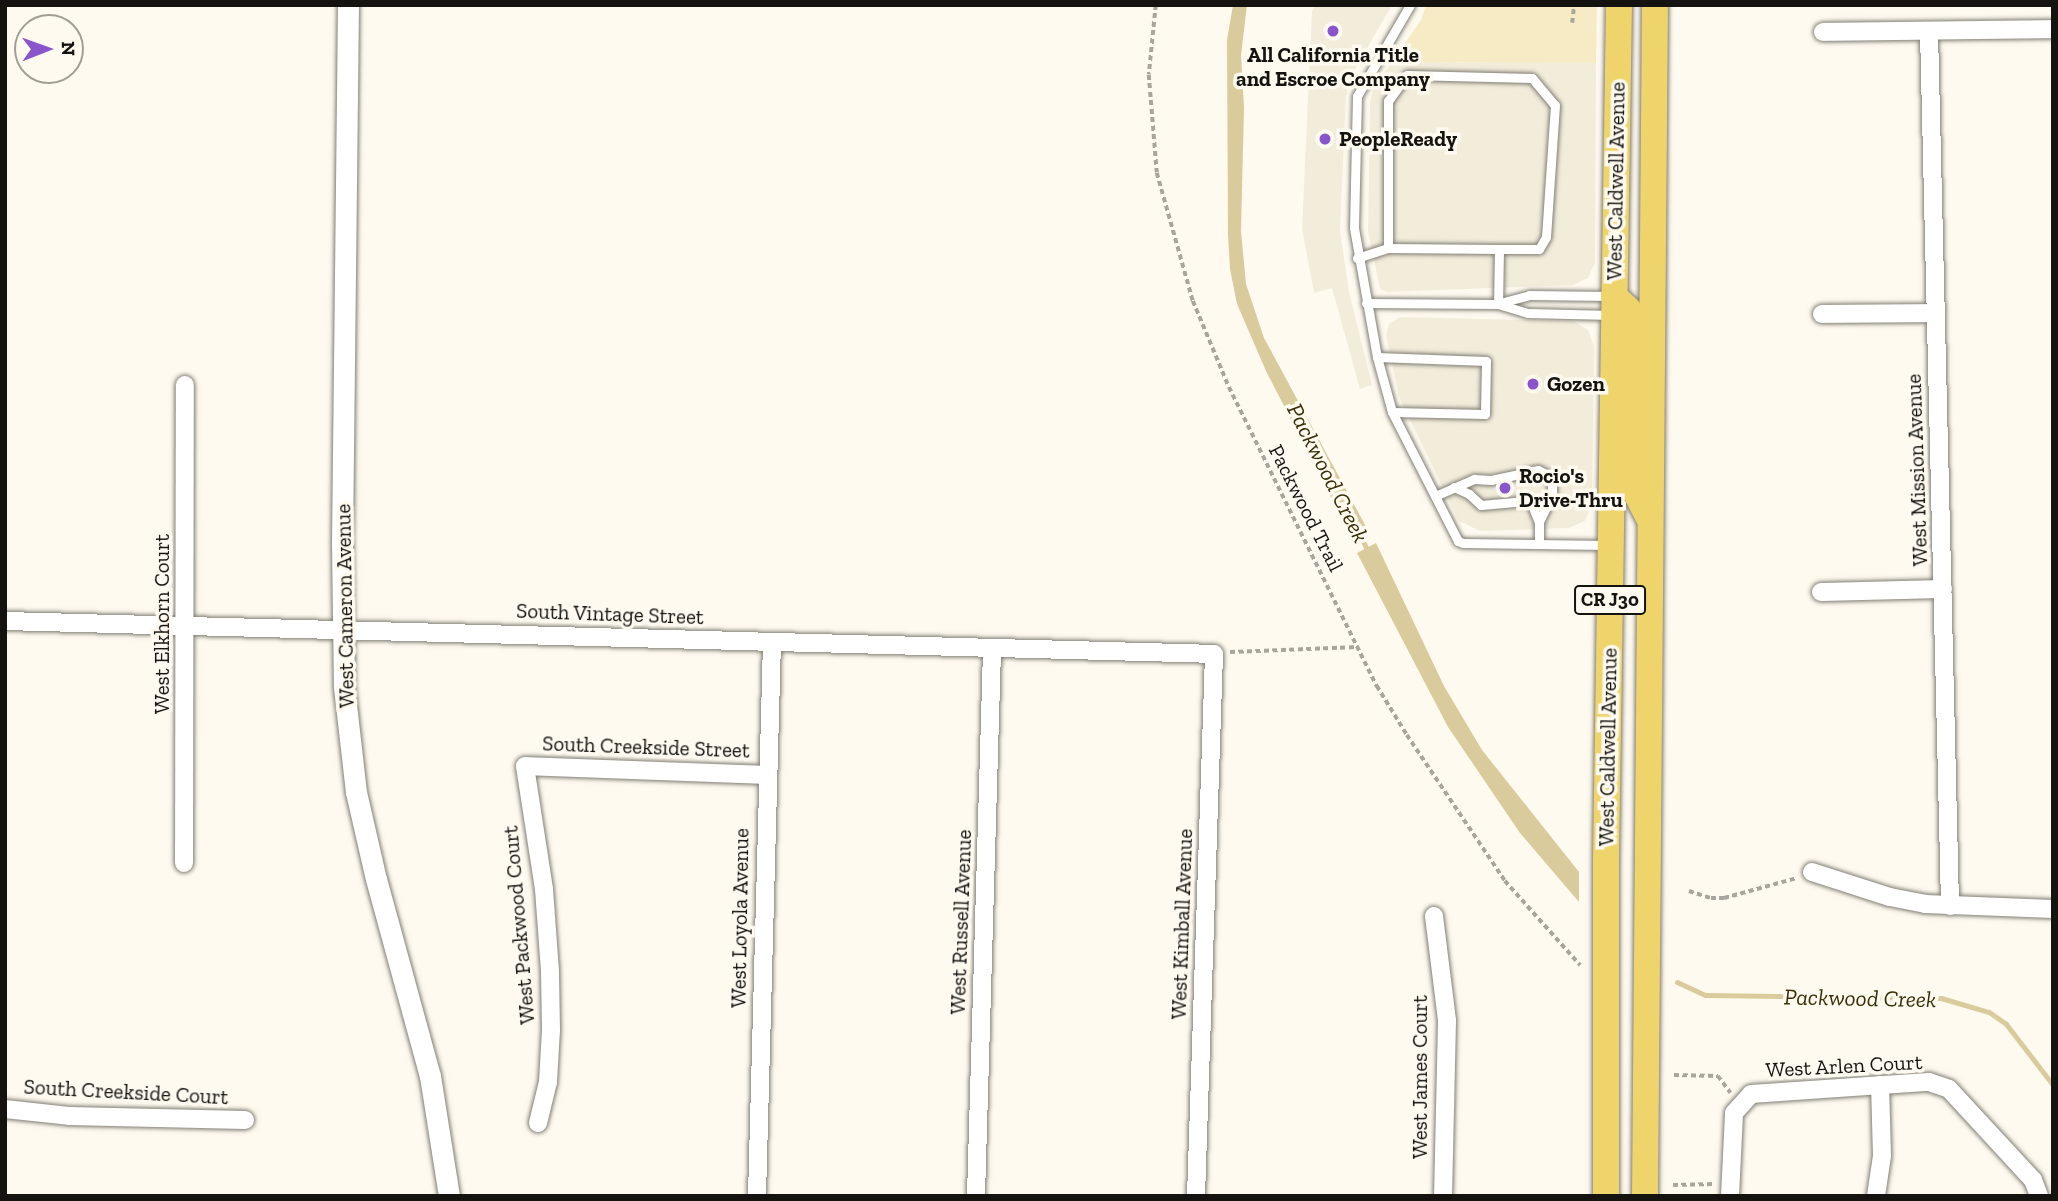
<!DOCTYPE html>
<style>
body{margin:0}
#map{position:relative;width:2058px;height:1201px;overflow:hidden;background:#fefaef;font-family:"Zilla Slab",serif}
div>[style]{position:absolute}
.built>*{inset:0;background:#f2eddb}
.green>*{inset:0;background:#f7ebc5}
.water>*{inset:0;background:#dacb9d}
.stream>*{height:5px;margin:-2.5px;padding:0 2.5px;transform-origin:2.5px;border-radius:2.5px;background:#dacb9d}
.path>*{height:3.5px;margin-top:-1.75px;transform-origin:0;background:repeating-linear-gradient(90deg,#a8a59d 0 5px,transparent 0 8.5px)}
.roads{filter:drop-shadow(0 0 2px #817e75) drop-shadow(0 0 2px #817e75)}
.service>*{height:9px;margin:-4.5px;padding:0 4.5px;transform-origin:4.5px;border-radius:4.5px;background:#fff}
.minor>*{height:18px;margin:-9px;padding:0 9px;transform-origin:9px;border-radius:9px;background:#fff}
.tertiary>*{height:21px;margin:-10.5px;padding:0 10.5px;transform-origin:10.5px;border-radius:10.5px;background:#fff}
.primary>*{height:26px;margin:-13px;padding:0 13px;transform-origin:13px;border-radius:13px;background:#eed46b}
.dots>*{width:19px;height:19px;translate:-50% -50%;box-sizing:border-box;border:4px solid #fefaef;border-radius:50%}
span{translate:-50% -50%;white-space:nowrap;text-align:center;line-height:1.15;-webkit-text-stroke:7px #fefaef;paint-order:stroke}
.shield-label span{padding:2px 5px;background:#fefaef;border:2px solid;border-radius:5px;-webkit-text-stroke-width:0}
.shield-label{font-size:19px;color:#141310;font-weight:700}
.poi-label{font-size:21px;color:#141310;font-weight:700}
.left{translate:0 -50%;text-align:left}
.street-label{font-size:21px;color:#141310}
.water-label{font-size:23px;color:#392e07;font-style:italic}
.frame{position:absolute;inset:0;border:7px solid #141310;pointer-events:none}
.north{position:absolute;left:14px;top:14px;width:70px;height:70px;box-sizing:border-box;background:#fefaef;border:2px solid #a09e96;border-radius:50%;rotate:89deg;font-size:19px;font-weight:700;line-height:28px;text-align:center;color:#141310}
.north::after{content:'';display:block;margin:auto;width:24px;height:32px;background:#8a54cc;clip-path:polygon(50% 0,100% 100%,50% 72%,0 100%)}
</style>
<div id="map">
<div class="built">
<div style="clip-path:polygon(1315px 5px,1392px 5px,1351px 76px,1346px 96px,1340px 230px,1349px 292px,1372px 385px,1360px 389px,1332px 288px,1314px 293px,1302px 229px,1312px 11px)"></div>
<div style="clip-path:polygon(1392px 62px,1596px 63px,1595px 263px,1588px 278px,1573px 285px,1387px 292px,1380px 289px,1368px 231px,1370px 102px,1373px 90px)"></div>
<div style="clip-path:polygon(1400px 317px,1573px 321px,1588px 330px,1594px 346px,1592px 504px,1585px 521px,1569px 528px,1480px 531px,1459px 521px,1399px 397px,1386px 335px,1389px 324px)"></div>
</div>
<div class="green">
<div style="clip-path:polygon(1426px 5px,1597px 5px,1596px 63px,1392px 62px,1421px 20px)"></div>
</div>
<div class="water">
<div style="clip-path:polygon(1233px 5px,1247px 5px,1241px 55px,1244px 108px,1241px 231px,1246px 284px,1264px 338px,1370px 534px,1354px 542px,1266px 371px,1237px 304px,1230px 269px,1228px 235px,1227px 40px)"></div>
<div style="clip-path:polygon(1376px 543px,1444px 686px,1482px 750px,1579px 872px,1579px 902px,1520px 833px,1448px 727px,1357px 553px)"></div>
</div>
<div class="stream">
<div style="left:1359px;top:532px;width:22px;rotate:66deg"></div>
<div style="left:1677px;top:982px;width:31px;rotate:25deg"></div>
<div style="left:1705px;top:995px;width:236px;rotate:0.7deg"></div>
<div style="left:1941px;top:998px;width:50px;rotate:16.3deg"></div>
<div style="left:1989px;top:1012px;width:21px;rotate:35deg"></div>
<div style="left:2006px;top:1024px;width:77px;rotate:52.4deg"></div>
</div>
<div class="path">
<div style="left:1156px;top:5px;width:70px;rotate:95.7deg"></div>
<div style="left:1149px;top:75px;width:98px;rotate:85.3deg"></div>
<div style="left:1157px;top:173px;width:133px;rotate:74.3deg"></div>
<div style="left:1193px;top:301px;width:93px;rotate:67.3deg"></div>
<div style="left:1229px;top:387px;width:334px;rotate:63.7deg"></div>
<div style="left:1377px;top:686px;width:57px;rotate:58.5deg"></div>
<div style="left:1407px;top:735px;width:176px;rotate:56.1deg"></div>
<div style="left:1505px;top:881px;width:113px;rotate:48.2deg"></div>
<div style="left:1572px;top:23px;width:18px;rotate:-84deg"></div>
<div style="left:1230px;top:652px;width:128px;rotate:-2.2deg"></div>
<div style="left:1689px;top:891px;width:23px;rotate:18deg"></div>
<div style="left:1711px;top:898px;width:13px"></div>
<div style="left:1724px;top:898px;width:76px;rotate:-15.3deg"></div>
<div style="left:1674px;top:1075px;width:44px;rotate:1.3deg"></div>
<div style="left:1718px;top:1076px;width:21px;rotate:53deg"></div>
<div style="left:1673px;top:1185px;width:40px;rotate:-1.4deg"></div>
</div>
<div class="roads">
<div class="service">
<div style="left:1410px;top:5px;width:105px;rotate:120.2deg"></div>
<div style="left:1357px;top:96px;width:132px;rotate:91.3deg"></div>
<div style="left:1354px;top:228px;width:131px;rotate:79.9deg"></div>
<div style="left:1377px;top:357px;width:57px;rotate:74.7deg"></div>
<div style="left:1392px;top:412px;width:145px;rotate:62.9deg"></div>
<div style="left:1458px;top:541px;width:5px;rotate:22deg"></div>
<div style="left:1463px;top:543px;width:144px;rotate:0.8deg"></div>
<div style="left:1388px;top:248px;width:111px;rotate:0.5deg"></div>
<div style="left:1357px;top:258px;width:33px;rotate:-18deg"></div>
<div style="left:1388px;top:248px;width:147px;rotate:-90deg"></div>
<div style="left:1388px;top:101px;width:32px;rotate:-54deg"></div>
<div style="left:1407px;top:75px;width:125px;rotate:1.4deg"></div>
<div style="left:1532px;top:78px;width:35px;rotate:50deg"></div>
<div style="left:1555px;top:105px;width:132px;rotate:93.9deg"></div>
<div style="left:1546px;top:237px;width:14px;rotate:120deg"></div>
<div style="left:1539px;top:249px;width:40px;rotate:180deg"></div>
<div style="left:1499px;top:249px;width:55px;rotate:91deg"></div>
<div style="left:1366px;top:303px;width:132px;rotate:0.4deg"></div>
<div style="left:1498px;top:304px;width:31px;rotate:17deg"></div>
<div style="left:1528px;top:313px;width:84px;rotate:1.4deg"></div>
<div style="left:1500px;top:303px;width:30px;rotate:-15deg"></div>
<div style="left:1529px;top:295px;width:81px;rotate:0.7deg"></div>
<div style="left:1377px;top:357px;width:109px;rotate:2.1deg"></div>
<div style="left:1486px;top:361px;width:53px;rotate:91.1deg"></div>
<div style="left:1485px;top:414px;width:93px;rotate:-178.8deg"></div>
<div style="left:1454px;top:487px;width:17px;rotate:25deg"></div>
<div style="left:1469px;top:494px;width:16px;rotate:43deg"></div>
<div style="left:1481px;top:505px;width:45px;rotate:-5.1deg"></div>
<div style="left:1526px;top:501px;width:7px;rotate:34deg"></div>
<div style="left:1532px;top:505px;width:18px;rotate:68deg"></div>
<div style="left:1539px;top:522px;width:22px;rotate:90deg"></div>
<div style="left:1435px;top:496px;width:43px;rotate:-23.6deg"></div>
<div style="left:1474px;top:479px;width:17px;rotate:3deg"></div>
<div style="left:1491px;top:480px;width:48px;rotate:-12deg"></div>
<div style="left:1538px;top:470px;width:11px;rotate:27deg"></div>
<div style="left:1548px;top:475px;width:9px;rotate:63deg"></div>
<div style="left:1552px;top:483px;width:12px;rotate:90deg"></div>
<div style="left:1552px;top:495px;width:30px;rotate:116deg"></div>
</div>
<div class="minor">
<div style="left:1823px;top:32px;width:230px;rotate:-0.7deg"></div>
<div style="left:1929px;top:32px;width:874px;rotate:88.62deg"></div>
<div style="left:1822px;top:314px;width:114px;rotate:-0.5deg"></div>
<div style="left:1821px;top:592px;width:122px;rotate:-1.4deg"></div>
<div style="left:5px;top:621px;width:1209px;rotate:1.56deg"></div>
<div style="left:1214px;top:654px;width:542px;rotate:91.9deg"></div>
<div style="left:184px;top:863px;width:478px;rotate:-89.9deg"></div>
<div style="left:1812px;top:872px;width:82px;rotate:17.8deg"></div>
<div style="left:1890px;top:897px;width:36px;rotate:11deg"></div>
<div style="left:1925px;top:904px;width:128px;rotate:2.2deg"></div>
<div style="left:1434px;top:916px;width:106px;rotate:82.9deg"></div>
<div style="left:1447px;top:1021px;width:175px;rotate:91.3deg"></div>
<div style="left:5px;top:1109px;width:64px;rotate:6.2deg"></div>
<div style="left:69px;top:1116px;width:176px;rotate:1.3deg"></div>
<div style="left:538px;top:1123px;width:42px;rotate:-76.3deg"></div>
<div style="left:548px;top:1082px;width:52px;rotate:-86.7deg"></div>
<div style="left:551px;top:1030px;width:59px;rotate:-91deg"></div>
<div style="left:550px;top:971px;width:82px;rotate:-94.2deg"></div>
<div style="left:544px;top:889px;width:124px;rotate:-98.8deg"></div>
<div style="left:525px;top:766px;width:241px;rotate:2.1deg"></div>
<div style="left:757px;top:1196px;width:554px;rotate:-88.45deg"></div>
<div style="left:976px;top:1196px;width:547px;rotate:-88.32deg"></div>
<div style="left:1730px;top:1196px;width:83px;rotate:-87.2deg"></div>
<div style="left:1734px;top:1113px;width:25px;rotate:-48deg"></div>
<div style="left:1751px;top:1094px;width:178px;rotate:-3.9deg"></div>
<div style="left:1929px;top:1082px;width:21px;rotate:19deg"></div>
<div style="left:1949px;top:1089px;width:124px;rotate:47.3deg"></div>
<div style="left:2033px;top:1180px;width:17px;rotate:69deg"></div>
<div style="left:1876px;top:1196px;width:40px;rotate:-81.5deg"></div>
<div style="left:1882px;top:1156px;width:71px;rotate:-91.6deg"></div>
</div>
<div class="tertiary">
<div style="left:348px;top:5px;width:539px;rotate:90.64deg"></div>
<div style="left:342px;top:544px;width:143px;rotate:89.2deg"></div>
<div style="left:344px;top:687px;width:106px;rotate:83.5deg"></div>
<div style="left:356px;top:792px;width:89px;rotate:77.1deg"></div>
<div style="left:376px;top:879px;width:204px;rotate:74.7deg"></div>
<div style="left:430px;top:1076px;width:121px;rotate:81deg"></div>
</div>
<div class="primary">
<div style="left:1614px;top:296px;width:19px;rotate:43deg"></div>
<div style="left:1628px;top:309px;width:21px;rotate:73deg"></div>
<div style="left:1634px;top:329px;width:158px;rotate:90.4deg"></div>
<div style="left:1633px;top:487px;width:35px;rotate:63deg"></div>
<div style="left:1606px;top:1196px;width:337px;rotate:-90deg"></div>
<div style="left:1606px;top:859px;width:854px;rotate:-89.13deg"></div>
<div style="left:1645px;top:1196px;width:1191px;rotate:-89.52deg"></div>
</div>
</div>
<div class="dots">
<div style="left:1333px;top:31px;background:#8a54cc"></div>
<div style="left:1325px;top:139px;background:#8a54cc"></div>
<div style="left:1533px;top:384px;background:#8a54cc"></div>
<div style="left:1505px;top:488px;background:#8a54cc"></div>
</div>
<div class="shield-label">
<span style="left:1610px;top:600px">CR J30</span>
</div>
<div class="poi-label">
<span style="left:1333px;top:67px">All California Title<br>and Escroe Company</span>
<span class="left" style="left:1339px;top:139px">PeopleReady</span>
<span class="left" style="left:1547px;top:384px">Gozen</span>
<span class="left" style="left:1519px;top:488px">Rocio's<br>Drive-Thru</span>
</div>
<div class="street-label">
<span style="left:1616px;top:181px;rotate:-89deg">West Caldwell Avenue</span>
<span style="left:1917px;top:470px;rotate:-92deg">West Mission Avenue</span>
<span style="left:1306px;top:508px;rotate:63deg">Packwood Trail</span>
<span style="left:345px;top:606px;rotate:-91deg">West Cameron Avenue</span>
<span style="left:610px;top:614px;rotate:2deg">South Vintage Street</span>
<span style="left:162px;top:624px;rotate:-90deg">West Elkhorn Court</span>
<span style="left:646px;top:747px;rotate:2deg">South Creekside Street</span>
<span style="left:1608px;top:747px;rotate:-89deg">West Caldwell Avenue</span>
<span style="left:740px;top:918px;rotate:-89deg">West Loyola Avenue</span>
<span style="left:961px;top:922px;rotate:-88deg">West Russell Avenue</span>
<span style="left:1182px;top:924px;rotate:-88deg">West Kimball Avenue</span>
<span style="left:519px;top:925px;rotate:-95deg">West Packwood Court</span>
<span style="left:1844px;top:1066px;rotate:-3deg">West Arlen Court</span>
<span style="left:1420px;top:1077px;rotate:-90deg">West James Court</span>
<span style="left:126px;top:1092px;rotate:3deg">South Creekside Court</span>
</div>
<div class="water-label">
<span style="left:1328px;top:473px;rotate:63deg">Packwood Creek</span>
<span style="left:1860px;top:998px;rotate:1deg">Packwood Creek</span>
</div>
<div class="frame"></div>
<div class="north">N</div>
</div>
